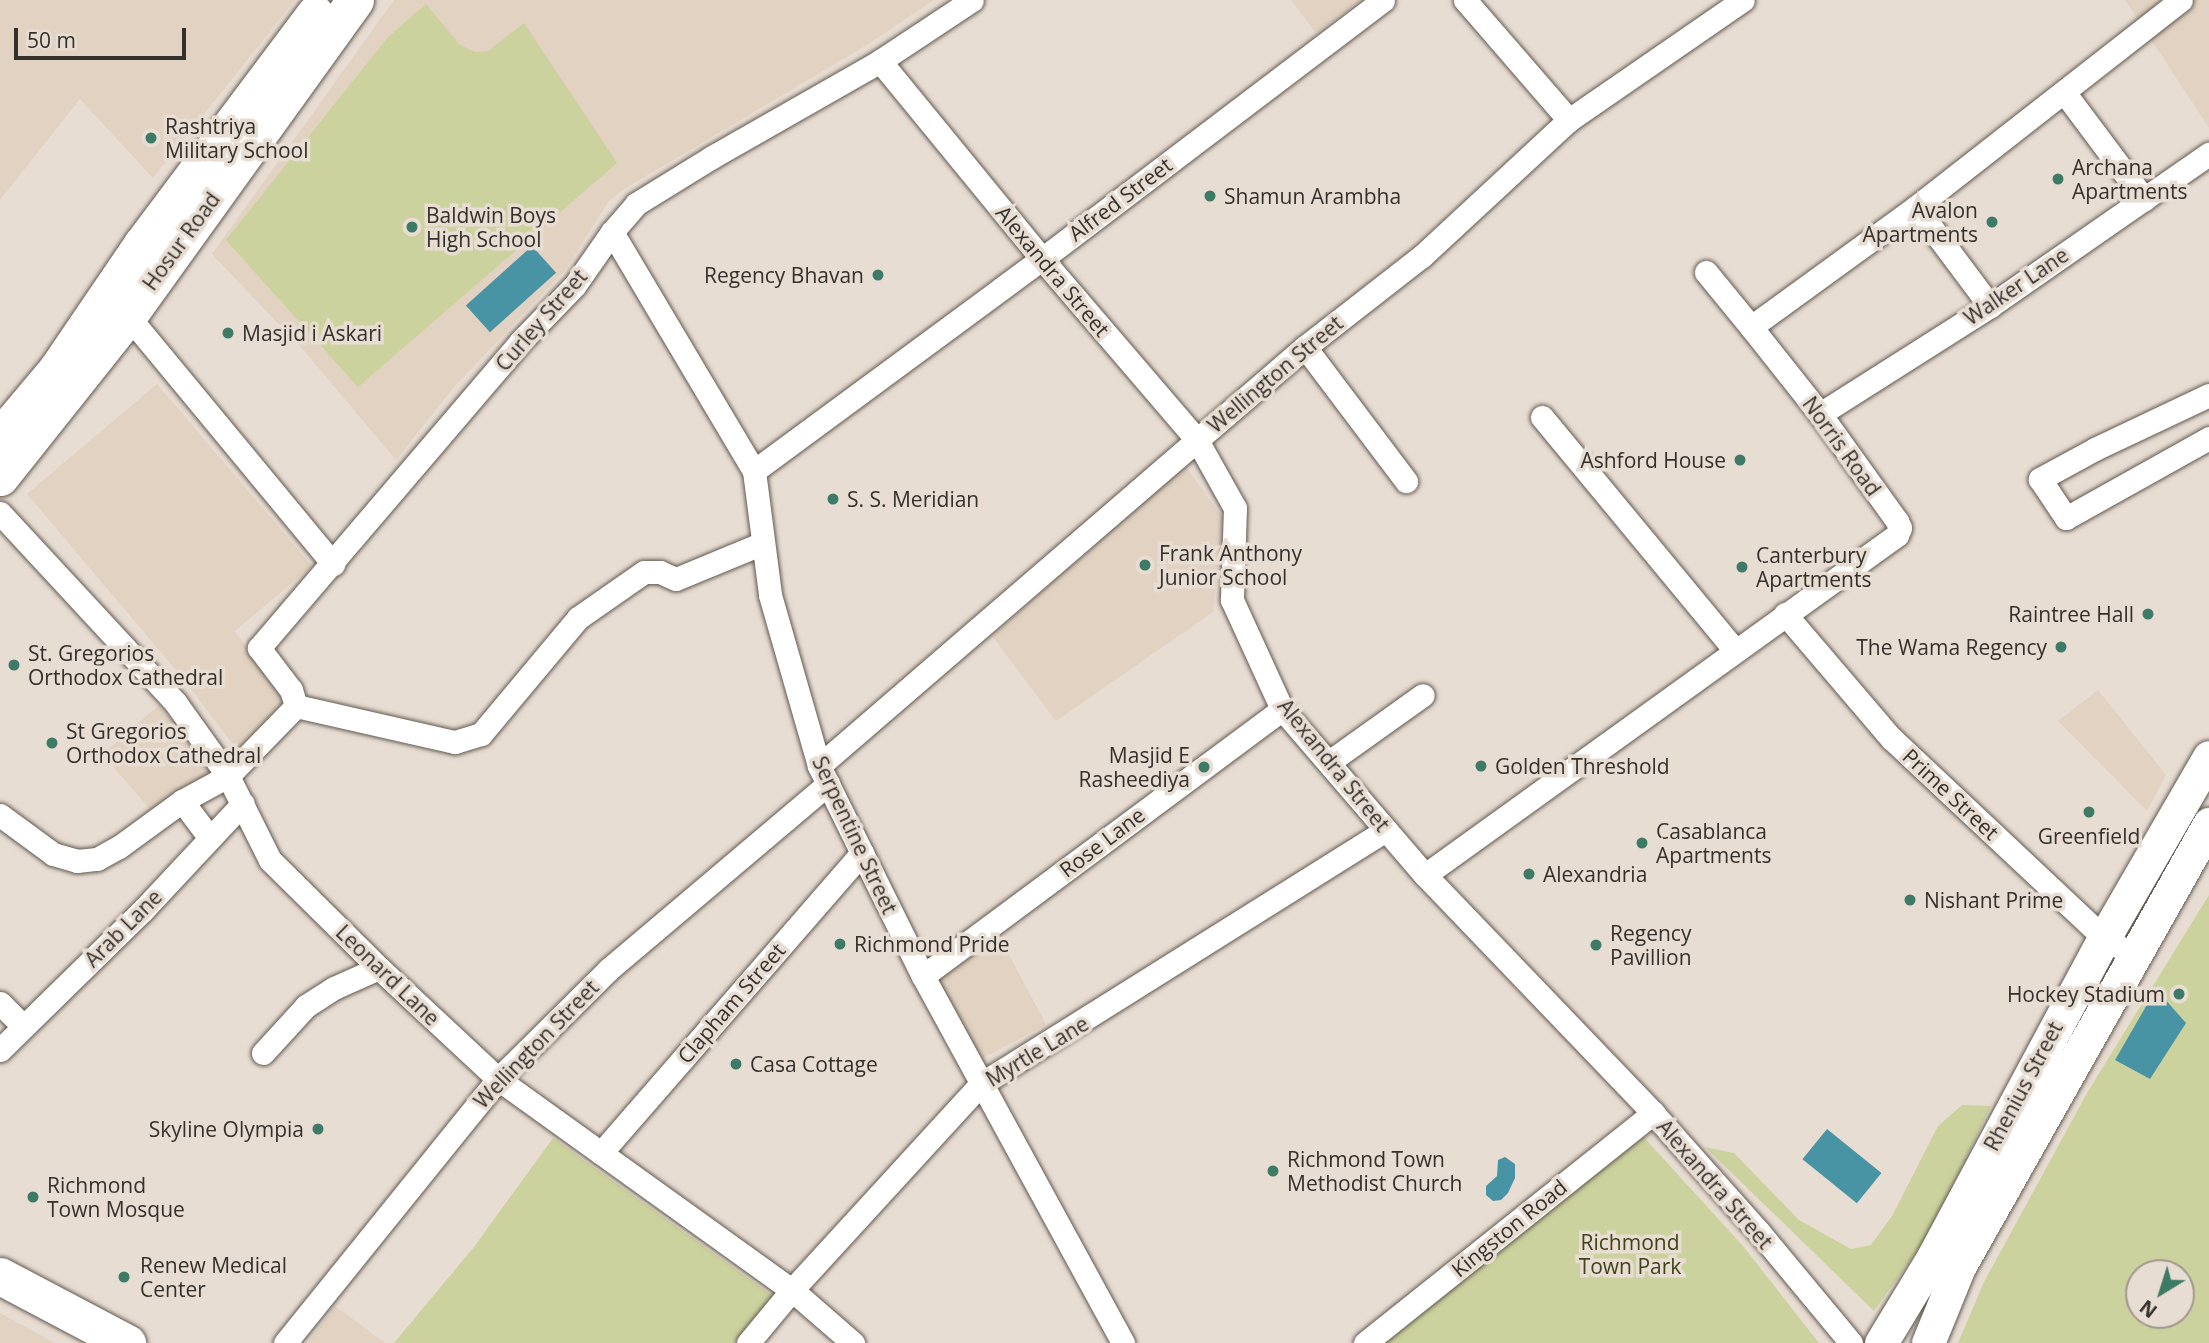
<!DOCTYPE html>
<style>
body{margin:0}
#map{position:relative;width:2209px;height:1343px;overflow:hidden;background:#e8ddd3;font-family:"Open Sans",sans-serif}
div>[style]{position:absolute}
.built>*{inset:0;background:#e1d2c2;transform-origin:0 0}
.green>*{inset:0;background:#ccd29e}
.water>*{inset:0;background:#4994a4;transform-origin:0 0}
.roads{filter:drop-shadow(0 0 2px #61584f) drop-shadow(0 0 2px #61584f)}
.street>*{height:23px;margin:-11.5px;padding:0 11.5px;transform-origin:11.5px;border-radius:11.5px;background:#fff}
.secondary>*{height:33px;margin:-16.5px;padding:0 16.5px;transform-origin:16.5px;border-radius:16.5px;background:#fff}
.primary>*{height:37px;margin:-18.5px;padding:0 18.5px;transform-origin:18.5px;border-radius:18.5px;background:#fff}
.dots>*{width:19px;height:19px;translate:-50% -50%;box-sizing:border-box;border:4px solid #e8ddd3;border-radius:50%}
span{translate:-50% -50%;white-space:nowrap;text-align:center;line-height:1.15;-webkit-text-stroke:7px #e8ddd3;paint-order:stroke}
.poi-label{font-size:21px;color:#34302c}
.left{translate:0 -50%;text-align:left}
.right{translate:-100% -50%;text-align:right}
.street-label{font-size:21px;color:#34302c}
.park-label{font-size:21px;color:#414418}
.north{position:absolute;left:2125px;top:1259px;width:70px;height:70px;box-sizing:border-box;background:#e8ddd3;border:2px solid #a09890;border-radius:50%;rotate:218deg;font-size:19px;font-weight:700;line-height:28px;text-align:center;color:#34302c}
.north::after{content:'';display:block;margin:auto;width:24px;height:32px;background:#3e7b67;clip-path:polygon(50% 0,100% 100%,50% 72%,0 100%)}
.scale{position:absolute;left:14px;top:28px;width:172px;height:32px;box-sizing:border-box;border:4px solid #34302c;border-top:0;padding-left:9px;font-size:21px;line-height:24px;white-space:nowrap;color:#34302c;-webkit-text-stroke:5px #e8ddd3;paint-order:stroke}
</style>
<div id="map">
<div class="built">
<div style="clip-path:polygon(0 0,295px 0,153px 178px,80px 99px,0 200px)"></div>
<div style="clip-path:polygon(394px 0,934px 0,867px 45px,624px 189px,609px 201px,565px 270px,453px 388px,396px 460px,306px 353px,212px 254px)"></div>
<div style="clip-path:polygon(1291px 0,1361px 0,1316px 33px)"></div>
<div style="clip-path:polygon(2125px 0,2209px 0,2209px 128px)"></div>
<div style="clip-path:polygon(157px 384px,312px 566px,235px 631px,289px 708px,238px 751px,181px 676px,27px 494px)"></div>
<div style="clip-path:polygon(1185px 466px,1223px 518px,1213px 612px,1056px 721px,992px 636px)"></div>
<div style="clip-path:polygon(2098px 690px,2166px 775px,2147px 811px,2058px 721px)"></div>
<div style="left:159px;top:705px;width:86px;height:75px;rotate:49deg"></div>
<div style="left:1000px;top:938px;width:98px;height:75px;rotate:62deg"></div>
<div style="clip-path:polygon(335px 1306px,385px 1343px,308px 1343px)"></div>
<div style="clip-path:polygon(0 1313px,55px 1343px,0 1343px)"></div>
</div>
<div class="green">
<div style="clip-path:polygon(426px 4px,460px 45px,475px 52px,488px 51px,524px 23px,617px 163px,358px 387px,226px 240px,388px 37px)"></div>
<div style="clip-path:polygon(evenodd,2209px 895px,2209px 1343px,1958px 1343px,1984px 1282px,2087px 1093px,2209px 895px,2139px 1273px,2181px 1273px,2181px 1315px,2139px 1315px,2139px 1273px)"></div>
<div style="clip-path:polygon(1962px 1105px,1991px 1106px,1930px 1233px,1874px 1311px,1705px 1147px,1734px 1153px,1799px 1220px,1851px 1249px,1871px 1245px,1892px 1216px,1938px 1126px)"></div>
<div style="clip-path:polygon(1639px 1132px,1743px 1246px,1819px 1343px,1379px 1343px)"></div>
<div style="clip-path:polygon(553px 1138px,773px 1296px,734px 1343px,394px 1343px,474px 1247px)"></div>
</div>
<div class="water">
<div style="left:532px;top:246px;width:36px;height:89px;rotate:48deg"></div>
<div style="clip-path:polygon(2156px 989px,2186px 1023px,2150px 1079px,2115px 1060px)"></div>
<div style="left:1827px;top:1129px;width:70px;height:39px;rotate:39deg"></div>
<div style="clip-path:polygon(1505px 1157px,1515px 1164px,1515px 1178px,1508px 1193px,1501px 1200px,1493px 1201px,1486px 1195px,1486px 1186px,1497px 1176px,1498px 1160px)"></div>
</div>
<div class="roads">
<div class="street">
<div style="left:1465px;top:0;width:159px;rotate:49.1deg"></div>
<div style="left:880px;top:61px;width:256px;rotate:50.7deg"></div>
<div style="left:1042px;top:259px;width:238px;rotate:49.4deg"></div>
<div style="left:1197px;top:440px;width:78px;rotate:60.8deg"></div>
<div style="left:1235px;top:508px;width:92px;rotate:91.9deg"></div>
<div style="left:1232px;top:600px;width:120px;rotate:65.4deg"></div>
<div style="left:1282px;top:709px;width:219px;rotate:49.3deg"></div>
<div style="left:1425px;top:875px;width:330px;rotate:46.2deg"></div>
<div style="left:1653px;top:1113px;width:159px;rotate:48.3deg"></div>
<div style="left:1759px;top:1232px;width:144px;rotate:50.3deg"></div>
<div style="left:2064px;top:92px;width:134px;rotate:53.2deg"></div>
<div style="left:1916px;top:207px;width:124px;rotate:53.2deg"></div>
<div style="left:612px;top:232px;width:278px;rotate:59.3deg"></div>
<div style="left:754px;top:471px;width:125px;rotate:82.6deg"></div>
<div style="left:770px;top:595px;width:178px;rotate:74deg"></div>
<div style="left:819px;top:766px;width:234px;rotate:63.7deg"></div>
<div style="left:923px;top:976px;width:418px;rotate:61.4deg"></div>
<div style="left:1706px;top:272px;width:71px;rotate:50.7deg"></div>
<div style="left:128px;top:316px;width:322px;rotate:50.4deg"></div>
<div style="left:1305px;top:347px;width:168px;rotate:53deg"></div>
<div style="left:2209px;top:395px;width:126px;rotate:154.7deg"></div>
<div style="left:2095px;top:449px;width:63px;rotate:151.4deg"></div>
<div style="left:2040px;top:479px;width:47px;rotate:56.3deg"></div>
<div style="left:2066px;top:518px;width:164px;rotate:-29.2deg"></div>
<div style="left:1820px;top:414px;width:201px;rotate:-32.4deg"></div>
<div style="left:1990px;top:306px;width:267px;rotate:-34.8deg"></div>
<div style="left:1542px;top:417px;width:303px;rotate:50.4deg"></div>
<div style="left:754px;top:471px;width:358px;rotate:-36.4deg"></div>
<div style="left:1042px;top:259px;width:428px;rotate:-37.2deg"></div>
<div style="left:0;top:513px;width:258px;rotate:47.2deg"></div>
<div style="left:175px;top:702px;width:91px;rotate:54.4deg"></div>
<div style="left:228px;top:776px;width:94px;rotate:63.4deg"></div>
<div style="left:270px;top:860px;width:153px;rotate:44.7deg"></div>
<div style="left:379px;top:968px;width:163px;rotate:43deg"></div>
<div style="left:498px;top:1079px;width:362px;rotate:35.7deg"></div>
<div style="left:792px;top:1290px;width:81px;rotate:41deg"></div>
<div style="left:1785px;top:614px;width:163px;rotate:49.5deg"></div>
<div style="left:1891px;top:738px;width:292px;rotate:43.2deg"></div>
<div style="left:2104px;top:938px;width:34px;rotate:30deg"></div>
<div style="left:296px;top:706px;width:17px;rotate:-107deg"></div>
<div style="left:291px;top:690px;width:53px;rotate:-127.3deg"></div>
<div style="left:259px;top:648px;width:402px;rotate:-49.5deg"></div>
<div style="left:520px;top:342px;width:79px;rotate:-46deg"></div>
<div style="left:575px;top:285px;width:65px;rotate:-55.1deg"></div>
<div style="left:612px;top:232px;width:37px;rotate:-49deg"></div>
<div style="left:636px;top:204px;width:89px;rotate:-31.7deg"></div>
<div style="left:712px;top:157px;width:193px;rotate:-29.7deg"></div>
<div style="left:880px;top:61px;width:110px;rotate:-33.5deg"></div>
<div style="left:296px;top:706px;width:163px;rotate:12.8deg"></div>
<div style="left:455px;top:742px;width:27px;rotate:-17deg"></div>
<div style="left:481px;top:734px;width:151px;rotate:-50.1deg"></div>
<div style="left:578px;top:618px;width:80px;rotate:-34.9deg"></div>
<div style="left:644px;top:572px;width:16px"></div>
<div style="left:660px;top:572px;width:17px;rotate:24deg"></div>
<div style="left:676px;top:579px;width:94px;rotate:-22.5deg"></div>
<div style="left:1329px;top:762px;width:115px;rotate:-35.5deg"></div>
<div style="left:819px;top:766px;width:642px;rotate:-40.77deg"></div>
<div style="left:1305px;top:347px;width:148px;rotate:-37.9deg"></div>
<div style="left:1422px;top:256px;width:200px;rotate:-42.8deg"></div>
<div style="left:1569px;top:120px;width:211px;rotate:-34.6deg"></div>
<div style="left:182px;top:801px;width:46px;rotate:52.9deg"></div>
<div style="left:0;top:815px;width:66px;rotate:36.3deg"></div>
<div style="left:53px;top:854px;width:25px;rotate:16deg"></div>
<div style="left:77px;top:861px;width:20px;rotate:-6deg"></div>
<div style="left:97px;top:859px;width:25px;rotate:-29deg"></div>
<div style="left:119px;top:847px;width:78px;rotate:-36.1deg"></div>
<div style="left:182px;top:801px;width:52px;rotate:-28.5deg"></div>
<div style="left:228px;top:776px;width:98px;rotate:-45.8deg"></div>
<div style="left:1425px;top:875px;width:582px;rotate:-35.77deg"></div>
<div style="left:1897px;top:535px;width:8px;rotate:-67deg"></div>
<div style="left:1900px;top:528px;width:8px;rotate:-113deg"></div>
<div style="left:1897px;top:521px;width:132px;rotate:-125.7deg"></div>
<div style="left:1820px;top:414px;width:111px;rotate:-128.4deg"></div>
<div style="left:1751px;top:327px;width:204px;rotate:-36deg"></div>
<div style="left:1916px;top:207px;width:336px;rotate:-38deg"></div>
<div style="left:923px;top:976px;width:447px;rotate:-36.6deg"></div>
<div style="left:0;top:1003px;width:33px;rotate:45deg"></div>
<div style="left:0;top:1050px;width:200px;rotate:-44.4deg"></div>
<div style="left:143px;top:910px;width:146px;rotate:-46.9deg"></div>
<div style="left:263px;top:1053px;width:64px;rotate:-47.5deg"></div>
<div style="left:306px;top:1006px;width:33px;rotate:-33deg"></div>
<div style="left:334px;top:988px;width:49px;rotate:-24deg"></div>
<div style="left:601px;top:1153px;width:398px;rotate:-49deg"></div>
<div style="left:285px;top:1343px;width:339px;rotate:-51.1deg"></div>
<div style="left:498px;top:1079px;width:156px;rotate:-44.7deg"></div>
<div style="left:609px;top:969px;width:287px;rotate:-40.2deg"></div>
<div style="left:748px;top:1343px;width:69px;rotate:-50.3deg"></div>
<div style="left:792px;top:1290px;width:280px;rotate:-47.5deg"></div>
<div style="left:981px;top:1084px;width:478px;rotate:-32.1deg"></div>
<div style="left:1365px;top:1343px;width:369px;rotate:-38.6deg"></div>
</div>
<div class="secondary">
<div style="left:1881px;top:1343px;width:100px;rotate:-58.8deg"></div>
<div style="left:1933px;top:1257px;width:362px;rotate:-61.8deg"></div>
<div style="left:2104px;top:938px;width:209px;rotate:-59.9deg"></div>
<div style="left:1928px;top:1343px;width:82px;rotate:-67.8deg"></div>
<div style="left:1959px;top:1267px;width:509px;rotate:-60.56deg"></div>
</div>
<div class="primary">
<div style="left:0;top:437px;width:89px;rotate:-50deg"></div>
<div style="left:57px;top:369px;width:151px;rotate:-55.8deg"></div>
<div style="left:142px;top:244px;width:288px;rotate:-53.1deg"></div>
<div style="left:0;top:477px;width:206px;rotate:-51.5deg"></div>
<div style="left:128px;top:316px;width:389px;rotate:-54.3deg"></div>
<div style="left:0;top:1276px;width:144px;rotate:27.8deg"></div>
</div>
</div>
<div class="dots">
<div style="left:151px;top:138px;background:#3e7b67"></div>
<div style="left:2058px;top:179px;background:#3e7b67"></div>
<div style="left:1210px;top:196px;background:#3e7b67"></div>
<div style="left:1992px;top:222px;background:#3e7b67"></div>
<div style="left:412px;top:227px;background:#3e7b67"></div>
<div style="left:878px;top:275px;background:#3e7b67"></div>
<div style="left:228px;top:333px;background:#3e7b67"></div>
<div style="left:1740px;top:460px;background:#3e7b67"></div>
<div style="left:833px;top:499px;background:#3e7b67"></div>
<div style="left:1145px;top:565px;background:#3e7b67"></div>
<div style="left:1742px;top:567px;background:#3e7b67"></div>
<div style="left:2148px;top:614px;background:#3e7b67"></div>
<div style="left:2061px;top:647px;background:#3e7b67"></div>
<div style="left:14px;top:665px;background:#3e7b67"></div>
<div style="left:52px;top:743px;background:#3e7b67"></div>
<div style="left:1481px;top:766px;background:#3e7b67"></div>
<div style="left:1204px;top:767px;background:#3e7b67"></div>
<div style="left:2089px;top:812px;background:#3e7b67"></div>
<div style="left:1642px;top:843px;background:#3e7b67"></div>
<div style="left:1529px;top:874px;background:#3e7b67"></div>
<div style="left:1910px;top:900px;background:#3e7b67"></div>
<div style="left:840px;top:944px;background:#3e7b67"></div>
<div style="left:1596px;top:945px;background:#3e7b67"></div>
<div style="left:2179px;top:994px;background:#3e7b67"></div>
<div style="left:736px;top:1064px;background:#3e7b67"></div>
<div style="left:318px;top:1129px;background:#3e7b67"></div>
<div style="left:1273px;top:1171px;background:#3e7b67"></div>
<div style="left:33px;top:1197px;background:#3e7b67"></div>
<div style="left:124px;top:1277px;background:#3e7b67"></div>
</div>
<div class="poi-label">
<span class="left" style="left:165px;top:138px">Rashtriya<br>Military School</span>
<span class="left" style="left:2072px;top:179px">Archana<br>Apartments</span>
<span class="left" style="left:1224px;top:196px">Shamun Arambha</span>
<span class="right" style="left:1978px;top:222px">Avalon<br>Apartments</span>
<span class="left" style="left:426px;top:227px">Baldwin Boys<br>High School</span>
<span class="right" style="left:864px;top:275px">Regency Bhavan</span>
<span class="left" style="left:242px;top:333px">Masjid i Askari</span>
<span class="right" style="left:1726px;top:460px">Ashford House</span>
<span class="left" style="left:847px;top:499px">S. S. Meridian</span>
<span class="left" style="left:1159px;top:565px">Frank Anthony<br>Junior School</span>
<span class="left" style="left:1756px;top:567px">Canterbury<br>Apartments</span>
<span class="right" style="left:2134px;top:614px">Raintree Hall</span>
<span class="right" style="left:2047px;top:647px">The Wama Regency</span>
<span class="left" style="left:28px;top:665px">St. Gregorios<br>Orthodox Cathedral</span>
<span class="left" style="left:66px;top:743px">St Gregorios<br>Orthodox Cathedral</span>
<span class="right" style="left:1190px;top:767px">Masjid E<br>Rasheediya</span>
<span class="left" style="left:1495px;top:766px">Golden Threshold</span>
<span class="left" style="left:1656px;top:843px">Casablanca<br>Apartments</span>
<span style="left:2089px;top:836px">Greenfield</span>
<span class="left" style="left:1543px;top:874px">Alexandria</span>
<span class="left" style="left:1924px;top:900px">Nishant Prime</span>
<span class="left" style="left:1610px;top:945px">Regency<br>Pavillion</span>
<span class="left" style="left:854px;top:944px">Richmond Pride</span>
<span class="right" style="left:2165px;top:994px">Hockey Stadium</span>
<span class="left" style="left:750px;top:1064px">Casa Cottage</span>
<span class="right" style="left:304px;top:1129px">Skyline Olympia</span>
<span class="left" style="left:1287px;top:1171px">Richmond Town<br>Methodist Church</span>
<span class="left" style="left:47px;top:1197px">Richmond<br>Town Mosque</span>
<span class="left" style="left:140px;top:1277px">Renew Medical<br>Center</span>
</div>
<div class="street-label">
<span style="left:1120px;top:199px;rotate:-37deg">Alfred Street</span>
<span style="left:181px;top:241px;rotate:-54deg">Hosur Road</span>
<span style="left:1053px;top:271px;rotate:50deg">Alexandra Street</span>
<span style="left:2016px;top:286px;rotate:-34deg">Walker Lane</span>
<span style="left:541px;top:320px;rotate:-49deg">Curley Street</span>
<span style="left:1275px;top:374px;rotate:-40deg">Wellington Street</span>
<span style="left:1842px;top:446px;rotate:54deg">Norris Road</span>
<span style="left:1334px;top:765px;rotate:51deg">Alexandra Street</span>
<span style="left:1951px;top:794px;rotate:43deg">Prime Street</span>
<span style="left:855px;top:835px;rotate:65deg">Serpentine Street</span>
<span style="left:1102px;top:842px;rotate:-37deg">Rose Lane</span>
<span style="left:123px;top:928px;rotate:-45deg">Arab Lane</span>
<span style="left:388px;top:975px;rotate:44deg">Leonard Lane</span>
<span style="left:731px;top:1003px;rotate:-49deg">Clapham Street</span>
<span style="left:536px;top:1044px;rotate:-46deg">Wellington Street</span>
<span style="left:1037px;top:1051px;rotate:-31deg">Myrtle Lane</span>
<span style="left:2023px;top:1086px;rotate:-62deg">Rhenius Street</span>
<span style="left:1715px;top:1184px;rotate:49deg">Alexandra Street</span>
<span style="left:1509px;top:1228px;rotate:-39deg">Kingston Road</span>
</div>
<div class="park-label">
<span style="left:1630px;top:1254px">Richmond<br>Town Park</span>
</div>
<div class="north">N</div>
<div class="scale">50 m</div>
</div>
